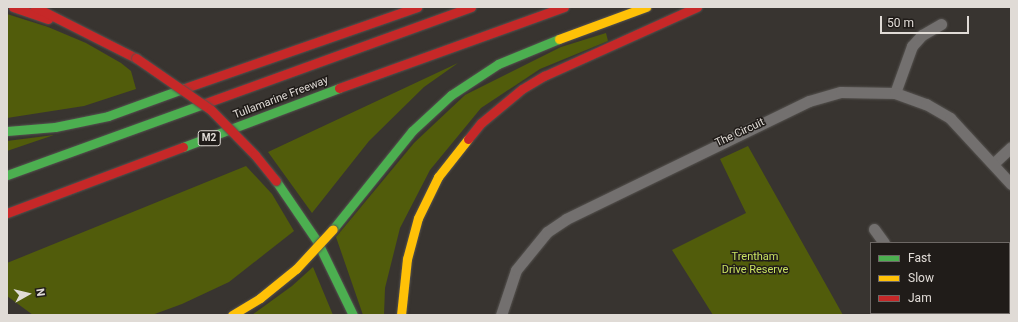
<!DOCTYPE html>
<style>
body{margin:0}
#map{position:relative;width:1018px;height:322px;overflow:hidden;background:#383430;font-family:Roboto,sans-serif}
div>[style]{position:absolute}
.green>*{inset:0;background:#515c0b}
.roads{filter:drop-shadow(0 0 1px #55524f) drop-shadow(0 0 1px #55524f)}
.street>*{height:11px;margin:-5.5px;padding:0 5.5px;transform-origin:5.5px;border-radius:5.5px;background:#73706f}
.fast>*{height:9px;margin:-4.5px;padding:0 4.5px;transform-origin:4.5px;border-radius:4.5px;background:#4caf50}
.slow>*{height:9px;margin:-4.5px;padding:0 4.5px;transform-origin:4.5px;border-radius:4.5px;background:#ffc107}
.jam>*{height:9px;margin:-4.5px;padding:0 4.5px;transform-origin:4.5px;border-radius:4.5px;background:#c62828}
.bridges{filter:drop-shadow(0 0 1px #55524f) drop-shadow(0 0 1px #55524f)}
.slow-bridge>*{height:9px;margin:-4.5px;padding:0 4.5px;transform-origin:4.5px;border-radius:4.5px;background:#ffc107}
.jam-bridge>*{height:9px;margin:-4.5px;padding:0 4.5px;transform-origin:4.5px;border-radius:4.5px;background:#c62828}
span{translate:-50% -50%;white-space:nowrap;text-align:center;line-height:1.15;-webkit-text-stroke:3px #201c19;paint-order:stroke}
.shield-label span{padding:1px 3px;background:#201c19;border:1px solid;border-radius:3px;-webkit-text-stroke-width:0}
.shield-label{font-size:10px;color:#e0dbd6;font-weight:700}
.street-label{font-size:11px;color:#e0dbd6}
.park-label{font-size:11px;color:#c9e261}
.frame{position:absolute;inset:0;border:8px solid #e0dbd6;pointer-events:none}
.legend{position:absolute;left:870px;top:242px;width:140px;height:72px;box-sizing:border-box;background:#201c19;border:1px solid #6d6865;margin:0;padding:5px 7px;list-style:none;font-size:12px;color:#e0dbd6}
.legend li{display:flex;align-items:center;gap:8px;height:20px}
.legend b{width:20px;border:1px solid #6d6865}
.north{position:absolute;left:8px;top:274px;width:40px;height:40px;-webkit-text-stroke:3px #201c19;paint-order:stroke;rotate:82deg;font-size:11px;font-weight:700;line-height:16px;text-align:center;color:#e0dbd6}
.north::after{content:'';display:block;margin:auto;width:14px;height:18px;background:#e0dbd6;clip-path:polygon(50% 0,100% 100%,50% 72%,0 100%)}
.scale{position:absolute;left:880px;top:16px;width:89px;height:18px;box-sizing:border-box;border:2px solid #e0dbd6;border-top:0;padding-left:5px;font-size:12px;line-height:14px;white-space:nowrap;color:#e0dbd6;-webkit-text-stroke:3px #201c19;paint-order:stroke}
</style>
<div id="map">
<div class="green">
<div style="clip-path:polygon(7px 14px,48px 27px,86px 43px,121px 63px,131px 71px,136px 89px,84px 106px,7px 118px)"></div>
<div style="clip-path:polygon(606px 33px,608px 41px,540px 69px,481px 108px,430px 170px,400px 228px,385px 288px,384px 315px,363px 315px,336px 237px,414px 143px,465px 95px,561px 47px)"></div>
<div style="clip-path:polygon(458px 63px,424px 87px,369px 141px,312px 213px,268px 152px)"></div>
<div style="clip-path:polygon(54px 135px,7px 151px,7px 141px)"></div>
<div style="clip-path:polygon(748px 146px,843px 315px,713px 315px,672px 250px,746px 213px,720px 159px)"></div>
<div style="clip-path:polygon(246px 166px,272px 194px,294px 231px,229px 282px,182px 304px,152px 315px,33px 315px,7px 296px,7px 263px)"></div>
<div style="clip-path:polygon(313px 267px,333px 315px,252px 315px,292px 286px)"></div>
</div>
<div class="roads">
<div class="street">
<div style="left:895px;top:93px;width:50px;rotate:-70.1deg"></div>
<div style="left:912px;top:46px;width:15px;rotate:-48deg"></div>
<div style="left:922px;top:35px;width:22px;rotate:-30deg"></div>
<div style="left:994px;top:163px;width:23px;rotate:-43deg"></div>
<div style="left:874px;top:229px;width:17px;rotate:54deg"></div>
<div style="left:933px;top:313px;width:2px;rotate:63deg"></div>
<div style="left:501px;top:315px;width:47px;rotate:-71.6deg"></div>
<div style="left:516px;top:270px;width:49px;rotate:-50.8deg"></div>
<div style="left:547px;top:232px;width:23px;rotate:-34deg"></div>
<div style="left:566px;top:219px;width:270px;rotate:-25.9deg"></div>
<div style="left:809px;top:101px;width:33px;rotate:-16deg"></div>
<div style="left:841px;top:92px;width:54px;rotate:1.1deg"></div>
<div style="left:895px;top:93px;width:33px;rotate:20deg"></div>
<div style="left:926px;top:104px;width:28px;rotate:30deg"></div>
<div style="left:950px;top:118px;width:90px;rotate:47.3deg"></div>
</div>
<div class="fast">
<div style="left:7px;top:131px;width:48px;rotate:-4.8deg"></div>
<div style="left:55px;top:127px;width:54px;rotate:-11.7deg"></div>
<div style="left:108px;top:116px;width:82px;rotate:-20deg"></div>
<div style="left:183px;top:147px;width:167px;rotate:-20.7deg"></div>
<div style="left:7px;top:175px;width:208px;rotate:-19.9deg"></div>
<div style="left:276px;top:181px;width:73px;rotate:55.7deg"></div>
<div style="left:317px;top:241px;width:82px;rotate:64.1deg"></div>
<div style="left:333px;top:229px;width:126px;rotate:-51.1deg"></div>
<div style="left:412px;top:131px;width:53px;rotate:-42.7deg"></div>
<div style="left:451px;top:95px;width:56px;rotate:-33.4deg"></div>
<div style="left:498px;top:64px;width:66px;rotate:-22.3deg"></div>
</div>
<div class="slow">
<div style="left:559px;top:39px;width:93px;rotate:-20.2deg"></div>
<div style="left:401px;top:315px;width:56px;rotate:-83.9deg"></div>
<div style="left:407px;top:259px;width:42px;rotate:-75deg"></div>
<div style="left:418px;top:218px;width:46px;rotate:-64deg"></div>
<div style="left:438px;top:177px;width:48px;rotate:-51.7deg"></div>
</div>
<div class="jam">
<div style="left:13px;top:7px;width:37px;rotate:19deg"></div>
<div style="left:35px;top:7px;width:113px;rotate:26.8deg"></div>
<div style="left:185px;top:88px;width:246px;rotate:-19.2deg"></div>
<div style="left:339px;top:88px;width:239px;rotate:-19.8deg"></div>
<div style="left:203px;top:104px;width:285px;rotate:-19.9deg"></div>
<div style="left:468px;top:139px;width:21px;rotate:-51deg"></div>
<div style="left:481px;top:123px;width:53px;rotate:-39.7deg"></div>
<div style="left:522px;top:89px;width:26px;rotate:-31deg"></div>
<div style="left:544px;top:76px;width:168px;rotate:-24.3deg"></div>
<div style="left:7px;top:213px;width:188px;rotate:-20.6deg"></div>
</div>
</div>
<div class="bridges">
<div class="slow-bridge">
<div style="left:232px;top:315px;width:33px;rotate:-31deg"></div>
<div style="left:260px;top:298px;width:46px;rotate:-38.9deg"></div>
<div style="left:296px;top:269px;width:54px;rotate:-47.2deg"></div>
</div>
<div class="jam-bridge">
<div style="left:136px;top:58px;width:91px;rotate:34.7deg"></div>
<div style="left:211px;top:110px;width:63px;rotate:45.6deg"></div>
<div style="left:255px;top:155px;width:33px;rotate:51deg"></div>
</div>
</div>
<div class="shield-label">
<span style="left:209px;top:138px">M2</span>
</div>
<div class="street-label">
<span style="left:281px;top:98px;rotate:-21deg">Tullamarine Freeway</span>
<span style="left:740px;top:133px;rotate:-25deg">The Circuit</span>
</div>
<div class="park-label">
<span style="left:755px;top:264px">Trentham<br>Drive Reserve</span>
</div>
<div class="frame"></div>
<ul class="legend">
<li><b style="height:5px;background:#4caf50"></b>Fast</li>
<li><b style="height:5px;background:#ffc107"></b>Slow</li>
<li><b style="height:5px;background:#c62828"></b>Jam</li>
</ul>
<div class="north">N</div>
<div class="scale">50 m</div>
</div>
